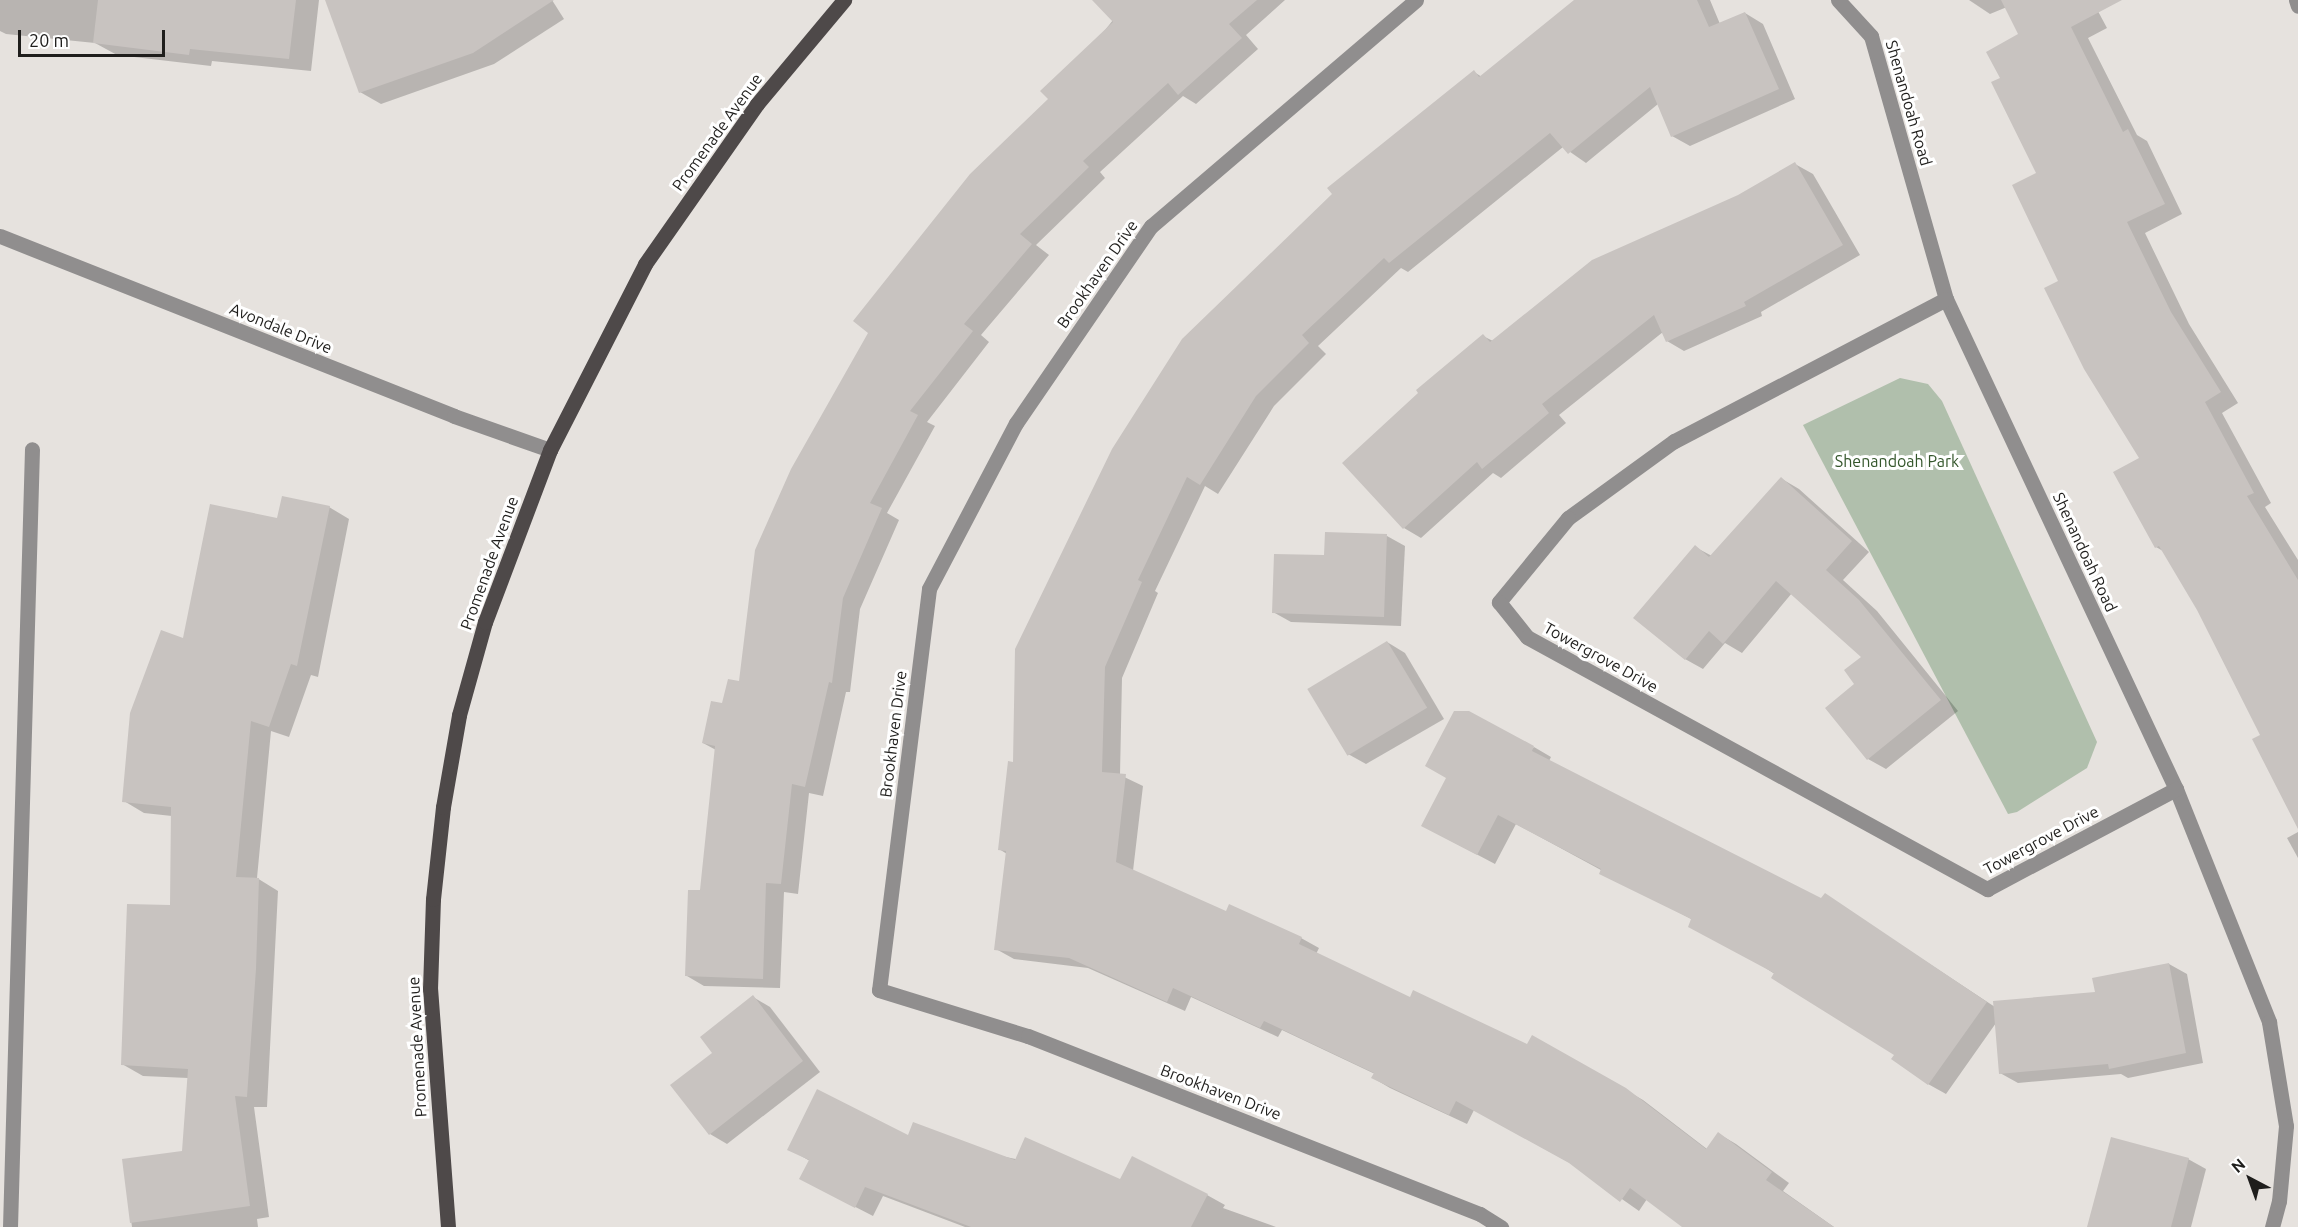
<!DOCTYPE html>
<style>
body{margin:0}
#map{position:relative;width:2298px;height:1227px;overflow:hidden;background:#e6e2de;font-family:Ubuntu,sans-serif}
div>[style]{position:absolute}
.green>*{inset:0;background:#b0bfac}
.shadow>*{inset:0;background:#0003}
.building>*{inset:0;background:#c8c3c0;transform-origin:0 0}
.minor>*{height:15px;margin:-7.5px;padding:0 7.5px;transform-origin:7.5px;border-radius:7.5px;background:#908e8e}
.major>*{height:15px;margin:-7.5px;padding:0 7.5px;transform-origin:7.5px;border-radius:7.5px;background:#4e4949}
span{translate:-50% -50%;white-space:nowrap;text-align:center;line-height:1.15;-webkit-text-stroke:6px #fff;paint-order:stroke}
.street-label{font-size:16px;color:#1f1e1c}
.park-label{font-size:16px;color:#34562b}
.north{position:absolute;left:2220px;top:1149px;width:60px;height:60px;-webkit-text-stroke:4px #fff;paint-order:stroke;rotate:319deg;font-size:16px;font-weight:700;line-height:24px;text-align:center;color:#1f1e1c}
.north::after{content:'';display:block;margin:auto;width:21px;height:27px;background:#1f1e1c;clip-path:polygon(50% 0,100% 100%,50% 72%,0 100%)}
.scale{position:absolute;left:18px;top:30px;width:147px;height:27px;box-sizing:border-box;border:3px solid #1f1e1c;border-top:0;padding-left:8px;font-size:18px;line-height:21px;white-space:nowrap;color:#1f1e1c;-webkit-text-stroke:4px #fff;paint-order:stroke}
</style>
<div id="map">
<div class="green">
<div style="clip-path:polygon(1900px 378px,1928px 384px,1942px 401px,2097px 742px,2087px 768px,2017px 812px,2008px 814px,1803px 425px)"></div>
</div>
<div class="shadow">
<div style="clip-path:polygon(0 0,319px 0,311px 71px,212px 61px,211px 66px,117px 55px,95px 43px,6px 34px,0 31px)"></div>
<div style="clip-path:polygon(327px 0,552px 0,564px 19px,494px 64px,381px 104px,360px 92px)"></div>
<div style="clip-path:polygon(1129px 0,1285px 0,1246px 35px,1258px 49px,1196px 104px,1183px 96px,1100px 172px,1105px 178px,1036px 245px,1049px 255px,981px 335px,989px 342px,927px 422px,935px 426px,887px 513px,899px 520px,860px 609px,850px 692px,846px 692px,823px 796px,809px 793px,798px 894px,784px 892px,780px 988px,704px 986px,687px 976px,701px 892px,716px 750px,703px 743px,740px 683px,1050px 99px)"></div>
<div style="clip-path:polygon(1589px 0,1710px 0,1720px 24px,1745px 13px,1763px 24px,1795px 99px,1690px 146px,1672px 136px,1658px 104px,1586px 163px,1563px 147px,1408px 272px,1401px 268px,1318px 346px,1326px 354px,1274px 406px,1218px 494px,1205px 486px,1155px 591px,1158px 593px,1122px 678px,1120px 775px,1143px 786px,1133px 871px,1227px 913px,1301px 938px,1319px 948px,1316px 954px,1411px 999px,1528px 1046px,1533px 1037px,1643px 1100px,1707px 1149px,1719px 1134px,1736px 1144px,1789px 1183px,1783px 1191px,1834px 1227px,1685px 1227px,1647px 1199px,1639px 1211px,1572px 1164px,1474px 1110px,1467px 1124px,1390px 1088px,1373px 1078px,1375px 1074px,1282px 1030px,1278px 1037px,1191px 997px,1185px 1011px,1088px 968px,1014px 959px,996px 949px,1007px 854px,999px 849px,1014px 764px,1017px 650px,1474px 72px,1482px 77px)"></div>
<div style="clip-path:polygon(1969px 0,2092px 0,2107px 28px,2088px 38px,2137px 135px,2147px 141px,2182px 214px,2145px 233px,2189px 324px,2238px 403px,2222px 413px,2271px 503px,2265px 507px,2298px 560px,2298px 826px,2262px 735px,2198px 610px,2163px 551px,2156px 547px,2141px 458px,2060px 281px,2038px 174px,2002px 79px,2020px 35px,2007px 7px,1990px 14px)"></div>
<div style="clip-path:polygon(1795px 164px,1813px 174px,1860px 255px,1761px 312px,1762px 316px,1684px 351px,1667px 341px,1663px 332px,1559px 415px,1566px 423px,1501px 478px,1493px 473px,1421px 538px,1404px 528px,1483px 336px,1493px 341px)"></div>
<div style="clip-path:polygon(1782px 479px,1799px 489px,1869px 552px,1843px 580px,1877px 611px,1958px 711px,1886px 769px,1868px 759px,1856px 684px,1863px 657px,1792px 593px,1742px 653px,1725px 643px,1703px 669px,1685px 659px,1695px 547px,1712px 556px)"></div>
<div style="clip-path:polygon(329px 507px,349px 519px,318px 677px,311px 675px,289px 737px,271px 731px,257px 878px,278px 891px,267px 1107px,254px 1107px,269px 1217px,257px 1219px,258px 1227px,132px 1227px,123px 1161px,184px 1152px,188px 1078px,143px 1076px,122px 1064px,171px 907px,172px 816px,144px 813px,124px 801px,184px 640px,278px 520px)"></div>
<div style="clip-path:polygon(1387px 536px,1405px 546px,1401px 626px,1291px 622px,1273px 612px,1326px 557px)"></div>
<div style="clip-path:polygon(1387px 642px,1405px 653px,1444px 719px,1366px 764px,1348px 754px)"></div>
<div style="clip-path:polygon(1534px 747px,1551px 757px,1549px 761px,1822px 900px,1825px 895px,1995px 1007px,2097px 994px,2169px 964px,2187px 974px,2203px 1063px,2128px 1078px,2121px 1074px,2018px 1083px,2000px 1073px,1996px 1023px,1946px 1094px,1928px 1084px,1896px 1054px,1693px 920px,1516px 824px,1495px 864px,1440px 835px)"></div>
<div style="clip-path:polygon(2298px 832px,2298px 858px,2287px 838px)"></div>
<div style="clip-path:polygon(753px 997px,770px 1007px,820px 1072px,727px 1144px,710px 1134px,714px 1053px)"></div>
<div style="clip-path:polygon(909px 1137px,1121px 1181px,1133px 1158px,1207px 1195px,1225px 1205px,1223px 1208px,1276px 1227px,965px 1227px,883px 1196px,873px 1216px,801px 1179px,810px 1161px,789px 1149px)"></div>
<div style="clip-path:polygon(2188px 1159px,2206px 1169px,2191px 1227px,2089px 1227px)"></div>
</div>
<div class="building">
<div style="clip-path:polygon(98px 0,296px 0,289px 59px,190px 49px,189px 55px,93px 43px)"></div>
<div style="clip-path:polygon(325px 0,554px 0,473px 53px,359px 93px)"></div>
<div style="clip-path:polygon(1092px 0,1257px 0,1229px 24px,1242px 38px,1178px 95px,1168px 83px,1083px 161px,1089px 167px,1020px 234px,1032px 244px,964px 324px,973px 331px,910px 411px,918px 415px,870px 503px,882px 508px,843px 598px,832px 683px,829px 682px,805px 787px,792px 784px,781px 884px,766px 883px,763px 979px,685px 976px,688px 890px,700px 890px,715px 746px,702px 743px,711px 701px,722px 703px,728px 679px,739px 681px,755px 550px,791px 469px,868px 333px,853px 321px,970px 174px,1048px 99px,1040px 91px,1113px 22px)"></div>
<div style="clip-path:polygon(1574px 0,1697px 0,1709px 27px,1745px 12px,1779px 89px,1671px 137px,1650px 87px,1568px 154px,1550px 133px,1389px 263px,1384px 258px,1302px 335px,1309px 343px,1256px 396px,1200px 485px,1187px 477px,1138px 580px,1142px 582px,1105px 667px,1102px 772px,1126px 774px,1116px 862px,1226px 911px,1229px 904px,1302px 937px,1299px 944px,1410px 997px,1413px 990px,1527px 1044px,1532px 1035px,1626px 1088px,1706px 1149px,1718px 1132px,1772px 1172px,1766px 1180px,1834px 1227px,1682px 1227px,1630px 1188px,1620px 1202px,1569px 1163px,1456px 1101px,1449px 1115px,1371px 1078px,1374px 1073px,1264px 1021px,1260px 1028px,1173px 988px,1167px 1002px,1069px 958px,994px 950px,1006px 851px,998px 850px,1008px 761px,1013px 762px,1015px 649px,1112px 449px,1182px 339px,1332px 194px,1327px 188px,1474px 70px,1479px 77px)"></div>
<div style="clip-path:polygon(2001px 0,2122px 0,2071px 27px,2123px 132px,2128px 129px,2165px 204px,2127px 222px,2171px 312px,2221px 392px,2205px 402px,2254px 493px,2247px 496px,2298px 580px,2298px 829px,2252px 739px,2260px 735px,2197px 610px,2159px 546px,2155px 548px,2113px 472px,2139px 458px,2084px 369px,2044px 288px,2058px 281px,2012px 185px,2036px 173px,1991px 82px,2000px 78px,1986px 52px,2018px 34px)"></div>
<div style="clip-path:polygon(1795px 162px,1843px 245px,1744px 302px,1746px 306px,1666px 342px,1654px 315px,1542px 404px,1549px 413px,1482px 469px,1477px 462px,1403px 529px,1342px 463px,1418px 393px,1416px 390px,1483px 334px,1490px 342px,1592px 260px,1738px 195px)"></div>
<div style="clip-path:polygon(1781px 477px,1852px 541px,1826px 570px,1859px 600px,1941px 700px,1867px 760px,1825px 708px,1854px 684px,1844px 670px,1861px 657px,1776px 581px,1723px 644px,1709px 631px,1685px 660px,1633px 618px,1695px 545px,1709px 557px)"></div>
<div style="clip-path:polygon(282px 496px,330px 506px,297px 666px,291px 664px,269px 727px,251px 721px,236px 877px,259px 878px,256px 969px,247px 1097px,235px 1096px,250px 1206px,130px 1223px,122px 1159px,182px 1151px,188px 1069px,121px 1065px,127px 904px,170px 905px,171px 807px,122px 802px,130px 713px,161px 630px,183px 638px,210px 504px,277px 518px)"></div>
<div style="clip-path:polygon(1325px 532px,1387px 534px,1384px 617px,1272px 613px,1274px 554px,1324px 555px)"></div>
<div style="left:1387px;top:641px;width:78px;height:93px;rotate:59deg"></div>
<div style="clip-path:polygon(1454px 711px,1469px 711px,1534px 746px,1532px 751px,1624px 798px,1821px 898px,1825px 893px,1987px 1002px,1928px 1085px,1891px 1059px,1894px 1055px,1771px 978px,1774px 973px,1688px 927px,1691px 919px,1599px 874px,1601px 869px,1498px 815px,1477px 855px,1421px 826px,1446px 778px,1425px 766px)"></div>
<div style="clip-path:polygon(2169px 963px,2186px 1053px,2109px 1069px,2108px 1064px,1999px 1074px,1993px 1001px,2095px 992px,2092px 978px)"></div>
<div style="clip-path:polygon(753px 995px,803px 1061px,709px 1135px,670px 1085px,712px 1053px,700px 1037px)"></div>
<div style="clip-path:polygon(817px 1089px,908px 1135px,913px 1122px,1015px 1160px,1025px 1137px,1120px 1179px,1132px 1156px,1208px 1194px,1191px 1227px,971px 1227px,865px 1187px,855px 1208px,799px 1179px,809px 1160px,787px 1150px)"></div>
<div style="clip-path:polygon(2111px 1137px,2189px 1158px,2171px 1227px,2087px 1227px)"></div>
</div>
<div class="minor">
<div style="left:1416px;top:0;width:348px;rotate:139.5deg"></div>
<div style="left:1151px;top:226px;width:239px;rotate:124.4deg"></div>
<div style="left:1016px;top:423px;width:187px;rotate:117.7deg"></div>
<div style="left:929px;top:589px;width:404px;rotate:97.1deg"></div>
<div style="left:879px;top:990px;width:156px;rotate:17.2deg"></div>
<div style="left:1028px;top:1036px;width:486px;rotate:21.5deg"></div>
<div style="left:1480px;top:1214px;width:25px;rotate:32deg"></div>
<div style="left:1838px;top:0;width:49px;rotate:47.5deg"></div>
<div style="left:1871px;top:36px;width:273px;rotate:74.1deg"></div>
<div style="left:1946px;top:299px;width:541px;rotate:64.86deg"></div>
<div style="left:2176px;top:789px;width:251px;rotate:68.2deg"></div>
<div style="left:2269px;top:1022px;width:105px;rotate:80.7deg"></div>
<div style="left:2286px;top:1126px;width:75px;rotate:95.3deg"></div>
<div style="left:2279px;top:1201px;width:27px;rotate:105deg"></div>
<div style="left:2296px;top:0;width:6px;rotate:72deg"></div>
<div style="left:0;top:236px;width:488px;rotate:21.6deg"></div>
<div style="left:454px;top:416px;width:102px;rotate:19.5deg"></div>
<div style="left:1946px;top:299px;width:307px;rotate:152.4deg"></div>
<div style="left:1674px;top:441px;width:131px;rotate:144deg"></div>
<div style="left:1568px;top:518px;width:109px;rotate:129.4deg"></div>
<div style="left:1499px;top:602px;width:45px;rotate:51.3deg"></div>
<div style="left:1527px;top:637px;width:525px;rotate:28.72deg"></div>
<div style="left:1987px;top:889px;width:214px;rotate:-27.9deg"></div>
<div style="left:10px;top:1227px;width:778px;rotate:-88.38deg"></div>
</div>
<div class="major">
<div style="left:448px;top:1227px;width:239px;rotate:-94.3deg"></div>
<div style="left:430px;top:989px;width:90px;rotate:-88.1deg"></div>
<div style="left:433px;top:899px;width:93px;rotate:-83.8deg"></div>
<div style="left:443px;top:807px;width:93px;rotate:-80.1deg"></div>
<div style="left:459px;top:715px;width:97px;rotate:-74.4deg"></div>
<div style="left:485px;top:622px;width:184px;rotate:-69.3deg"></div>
<div style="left:550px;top:450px;width:209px;rotate:-62.9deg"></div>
<div style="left:645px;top:264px;width:195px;rotate:-55deg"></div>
<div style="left:757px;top:104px;width:136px;rotate:-50.1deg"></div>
</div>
<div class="street-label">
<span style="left:1909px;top:103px;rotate:74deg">Shenandoah Road</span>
<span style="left:717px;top:132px;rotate:-54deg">Promenade Avenue</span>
<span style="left:1097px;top:274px;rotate:-55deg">Brookhaven Drive</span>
<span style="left:281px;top:328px;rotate:22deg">Avondale Drive</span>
<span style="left:2085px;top:552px;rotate:65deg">Shenandoah Road</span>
<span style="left:489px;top:563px;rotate:-70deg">Promenade Avenue</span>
<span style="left:1601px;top:657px;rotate:29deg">Towergrove Drive</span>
<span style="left:893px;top:734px;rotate:-83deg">Brookhaven Drive</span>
<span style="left:2041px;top:840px;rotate:-28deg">Towergrove Drive</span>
<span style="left:417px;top:1047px;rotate:-93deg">Promenade Avenue</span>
<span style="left:1221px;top:1092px;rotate:21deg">Brookhaven Drive</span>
</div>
<div class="park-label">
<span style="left:1897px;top:461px">Shenandoah Park</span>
</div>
<div class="north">N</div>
<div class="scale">20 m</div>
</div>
